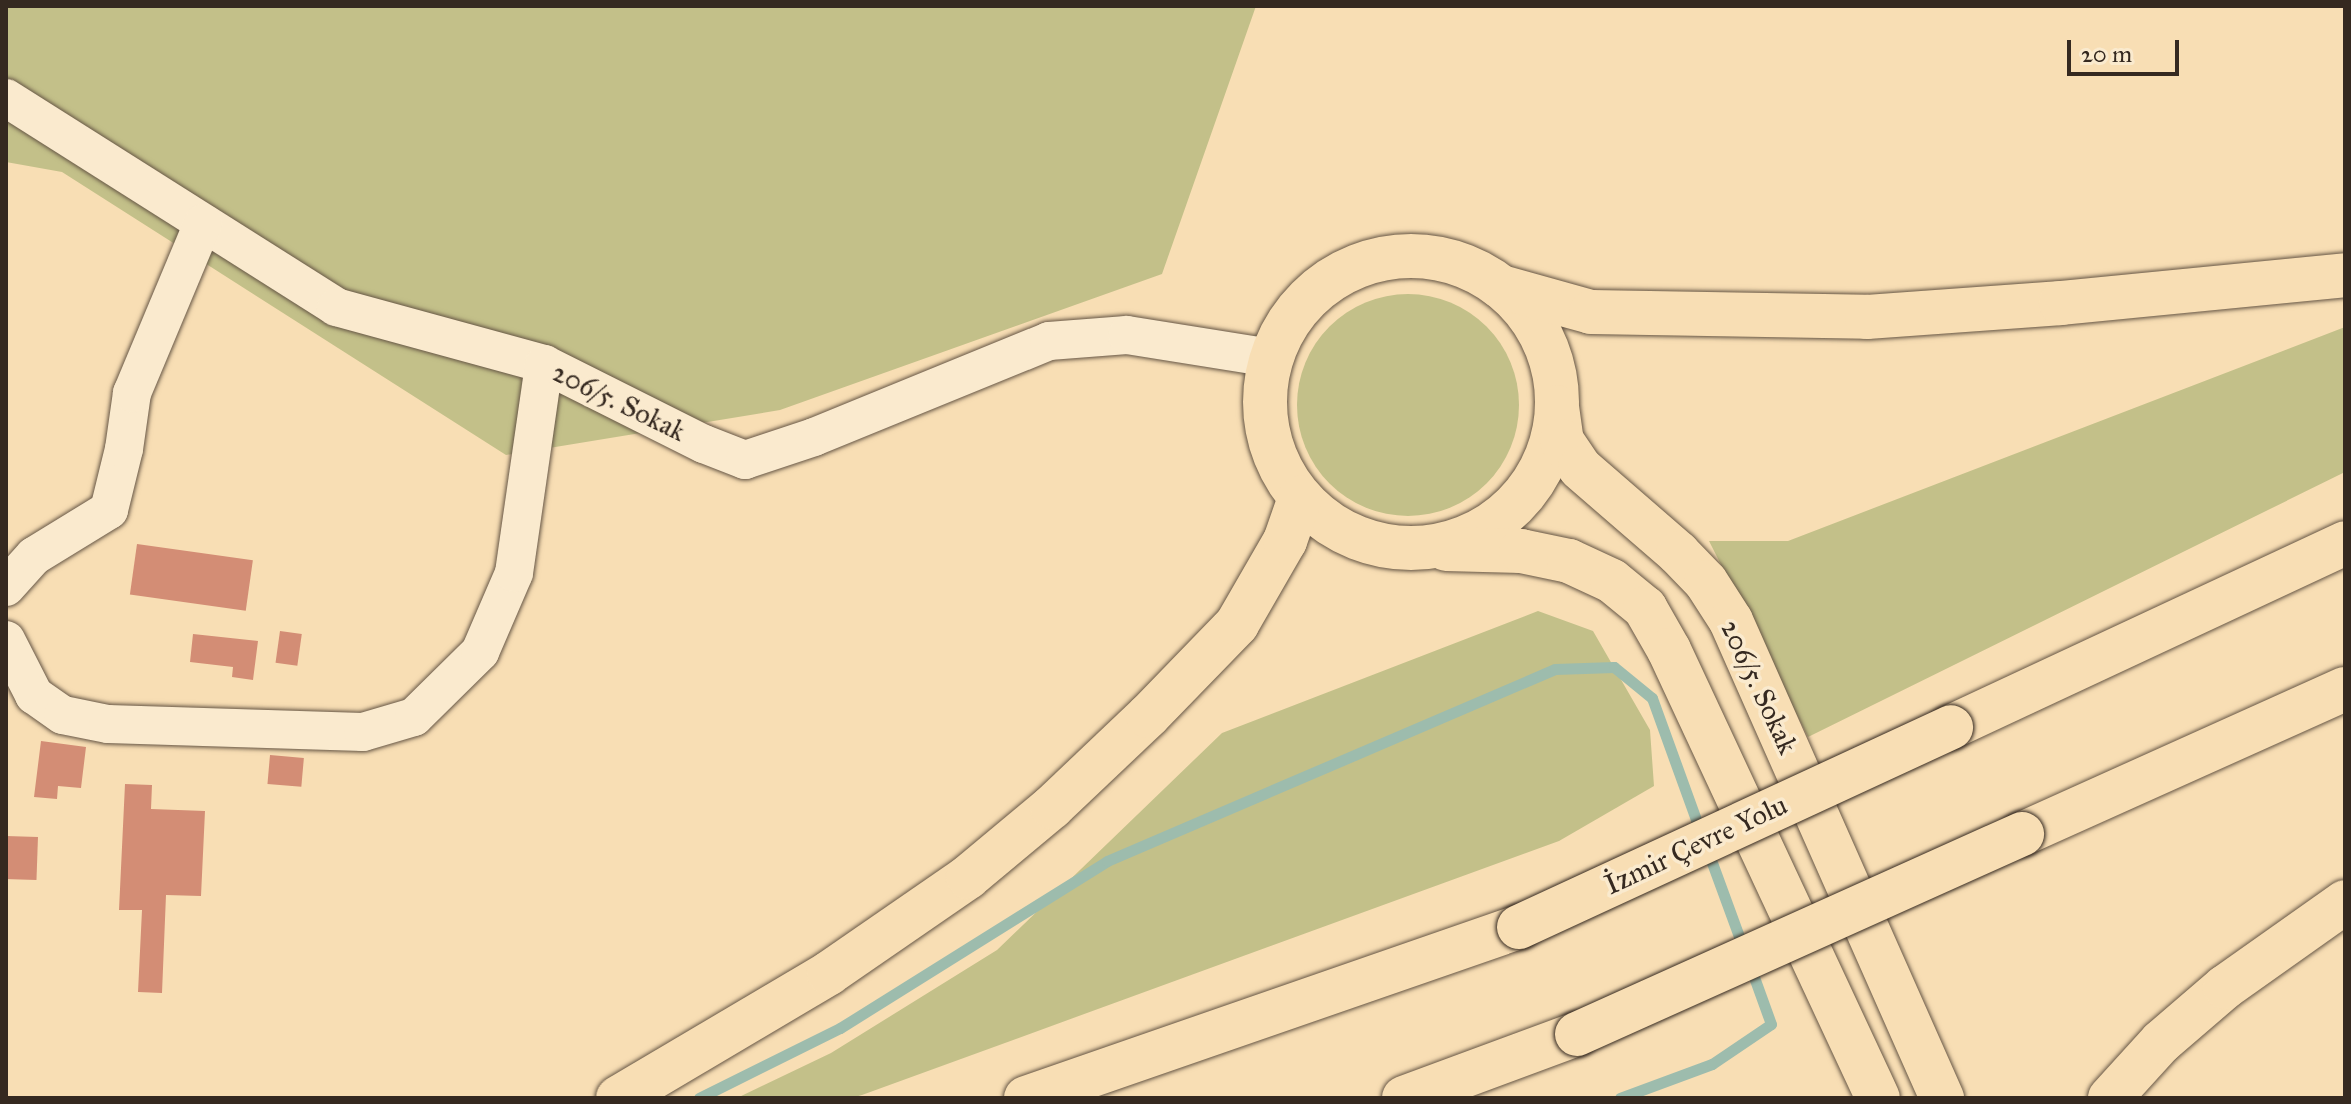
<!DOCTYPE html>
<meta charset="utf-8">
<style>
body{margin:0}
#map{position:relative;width:2351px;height:1104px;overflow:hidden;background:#f8deb4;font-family:"IM FELL Great Primer",serif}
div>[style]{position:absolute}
.green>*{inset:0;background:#c3c089}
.round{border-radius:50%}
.stream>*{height:11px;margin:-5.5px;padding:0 5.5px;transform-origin:5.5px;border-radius:5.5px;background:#9dbcad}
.building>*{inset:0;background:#d38d75;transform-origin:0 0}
.roads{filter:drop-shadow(0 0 2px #665645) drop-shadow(0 0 2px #665645)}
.minor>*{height:38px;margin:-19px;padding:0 19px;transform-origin:19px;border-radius:19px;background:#faeace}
.major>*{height:44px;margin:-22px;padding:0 22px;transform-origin:22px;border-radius:22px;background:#f8deb4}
.major>.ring{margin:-22px;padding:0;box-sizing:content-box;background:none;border:44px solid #f8deb4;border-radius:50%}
.highway>*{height:44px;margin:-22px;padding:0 22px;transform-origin:22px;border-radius:22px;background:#f8deb4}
.bridges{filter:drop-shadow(0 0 2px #352920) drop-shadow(0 0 2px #352920)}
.highway-bridge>*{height:44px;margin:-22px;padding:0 22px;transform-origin:22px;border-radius:22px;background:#f8deb4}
span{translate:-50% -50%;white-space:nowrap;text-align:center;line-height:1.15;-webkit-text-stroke:7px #faeace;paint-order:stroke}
.street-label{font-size:28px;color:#352920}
.frame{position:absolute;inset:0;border:8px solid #352920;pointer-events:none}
.scale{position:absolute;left:2067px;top:40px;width:112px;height:36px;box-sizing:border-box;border:4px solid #352920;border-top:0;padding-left:10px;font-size:24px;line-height:28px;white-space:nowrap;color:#352920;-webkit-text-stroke:6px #faeace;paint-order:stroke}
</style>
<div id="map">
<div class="green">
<div style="clip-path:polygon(6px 6px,1256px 6px,1162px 274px,780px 410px,506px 455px,62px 172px,6px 162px)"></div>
<div class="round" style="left:1297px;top:294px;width:222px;height:222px"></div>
<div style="clip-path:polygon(2345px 327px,2345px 472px,1808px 737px,1709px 541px,1788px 541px)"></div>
<div style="clip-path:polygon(1538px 611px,1593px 631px,1650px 730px,1654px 786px,1559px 841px,862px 1095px,851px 1098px,737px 1098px,831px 1053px,997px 950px,1222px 733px)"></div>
</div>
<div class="stream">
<div style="left:1707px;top:849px;width:108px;rotate:69.9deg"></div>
<div style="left:699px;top:1098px;width:157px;rotate:-26.4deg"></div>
<div style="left:840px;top:1028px;width:315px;rotate:-32deg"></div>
<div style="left:1107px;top:861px;width:487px;rotate:-23.2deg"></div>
<div style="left:1555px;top:669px;width:59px;rotate:-1.9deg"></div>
<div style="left:1614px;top:667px;width:49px;rotate:39.2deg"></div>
<div style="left:1652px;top:698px;width:144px;rotate:70.1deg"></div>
<div style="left:1620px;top:1098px;width:98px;rotate:-20.3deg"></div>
<div style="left:1712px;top:1064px;width:71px;rotate:-34.1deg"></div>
<div style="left:1771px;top:1024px;width:62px;rotate:-109.9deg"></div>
</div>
<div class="building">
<div style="left:137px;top:544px;width:117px;height:51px;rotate:8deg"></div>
<div style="left:280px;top:631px;width:22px;height:32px;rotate:8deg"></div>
<div style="clip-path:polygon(193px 634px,258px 641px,253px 680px,232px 677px,233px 667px,190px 662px)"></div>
<div style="clip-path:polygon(41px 741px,86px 747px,81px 788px,58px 786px,57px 799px,34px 797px)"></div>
<div style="left:270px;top:755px;width:34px;height:29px;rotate:5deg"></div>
<div style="clip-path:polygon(125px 784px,152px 785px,151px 809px,205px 811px,201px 896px,166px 895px,162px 993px,138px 992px,142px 910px,119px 910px)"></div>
<div style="left:6px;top:836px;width:32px;height:43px;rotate:2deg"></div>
</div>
<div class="roads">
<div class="minor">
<div style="left:6px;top:98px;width:391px;rotate:32.3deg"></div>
<div style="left:336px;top:307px;width:216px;rotate:15.3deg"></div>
<div style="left:544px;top:364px;width:179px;rotate:26.6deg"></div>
<div style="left:704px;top:444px;width:44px;rotate:21.3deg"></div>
<div style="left:745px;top:460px;width:73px;rotate:-18.4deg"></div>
<div style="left:814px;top:437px;width:254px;rotate:-22.2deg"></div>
<div style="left:1049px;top:341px;width:78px;rotate:-4.4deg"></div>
<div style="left:1127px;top:335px;width:146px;rotate:9.1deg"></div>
<div style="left:6px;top:587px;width:42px;rotate:-47.9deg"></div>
<div style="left:34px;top:556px;width:88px;rotate:-31.5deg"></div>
<div style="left:109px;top:510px;width:63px;rotate:-76.2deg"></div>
<div style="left:124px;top:449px;width:57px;rotate:-81.9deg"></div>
<div style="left:132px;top:393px;width:184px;rotate:-67.3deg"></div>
<div style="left:6px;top:640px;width:62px;rotate:63deg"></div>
<div style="left:34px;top:695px;width:35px;rotate:35deg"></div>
<div style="left:63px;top:715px;width:46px;rotate:11.3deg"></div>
<div style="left:108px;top:724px;width:255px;rotate:1.8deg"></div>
<div style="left:363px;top:732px;width:53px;rotate:-16.4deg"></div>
<div style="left:414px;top:717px;width:93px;rotate:-44.6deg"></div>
<div style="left:480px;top:652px;width:86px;rotate:-66.7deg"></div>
<div style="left:514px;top:573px;width:211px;rotate:-81.8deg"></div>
</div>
<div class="major">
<div class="ring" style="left:1265px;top:256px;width:248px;height:248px"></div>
<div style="left:1557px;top:407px;width:34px;rotate:82deg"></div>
<div style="left:1562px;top:441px;width:32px;rotate:56deg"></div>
<div style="left:1580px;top:468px;width:130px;rotate:40.9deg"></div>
<div style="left:1678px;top:553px;width:40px;rotate:46deg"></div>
<div style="left:1706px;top:582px;width:46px;rotate:57.3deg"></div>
<div style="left:1731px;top:621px;width:522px;rotate:66.14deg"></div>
<div style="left:1446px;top:549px;width:75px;rotate:1.5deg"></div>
<div style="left:1521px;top:551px;width:49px;rotate:11.8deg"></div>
<div style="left:1569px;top:561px;width:47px;rotate:24.9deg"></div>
<div style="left:1612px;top:581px;width:43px;rotate:39.3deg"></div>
<div style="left:1645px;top:608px;width:48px;rotate:60.3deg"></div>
<div style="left:1669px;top:650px;width:494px;rotate:65deg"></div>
</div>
<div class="highway">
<div style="left:1501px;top:287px;width:93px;rotate:15.5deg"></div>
<div style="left:1591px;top:312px;width:276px;rotate:1deg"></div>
<div style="left:1867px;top:317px;width:195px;rotate:-4.1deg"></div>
<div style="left:2061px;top:303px;width:285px;rotate:-5.6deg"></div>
<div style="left:1951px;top:727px;width:435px;rotate:-25deg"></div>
<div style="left:2022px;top:834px;width:354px;rotate:-24.2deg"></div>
<div style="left:618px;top:1098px;width:245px;rotate:-30.6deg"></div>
<div style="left:829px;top:973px;width:169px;rotate:-34.6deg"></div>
<div style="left:968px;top:877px;width:109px;rotate:-39.8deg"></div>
<div style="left:1052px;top:807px;width:132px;rotate:-43.5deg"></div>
<div style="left:1148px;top:716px;width:128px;rotate:-45.9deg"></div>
<div style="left:1237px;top:624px;width:96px;rotate:-60deg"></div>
<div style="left:1285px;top:541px;width:46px;rotate:-70.8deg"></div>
<div style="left:1026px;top:1098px;width:522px;rotate:-19.13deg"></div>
<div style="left:1404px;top:1098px;width:184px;rotate:-20.3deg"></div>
<div style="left:2110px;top:1098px;width:76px;rotate:-47.7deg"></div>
<div style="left:2161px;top:1042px;width:84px;rotate:-40.7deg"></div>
<div style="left:2225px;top:987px;width:147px;rotate:-35.3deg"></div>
</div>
</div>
<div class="bridges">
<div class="highway-bridge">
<div style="left:1519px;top:927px;width:476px;rotate:-24.8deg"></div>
<div style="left:1577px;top:1034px;width:488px;rotate:-24.2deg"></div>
</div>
</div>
<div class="street-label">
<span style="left:619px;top:402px;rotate:26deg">206/5. Sokak</span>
<span style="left:1759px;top:687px;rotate:65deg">206/5. Sokak</span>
<span style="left:1696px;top:845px;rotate:-25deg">İzmir Çevre Yolu</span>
</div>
<div class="frame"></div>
<div class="scale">20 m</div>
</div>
